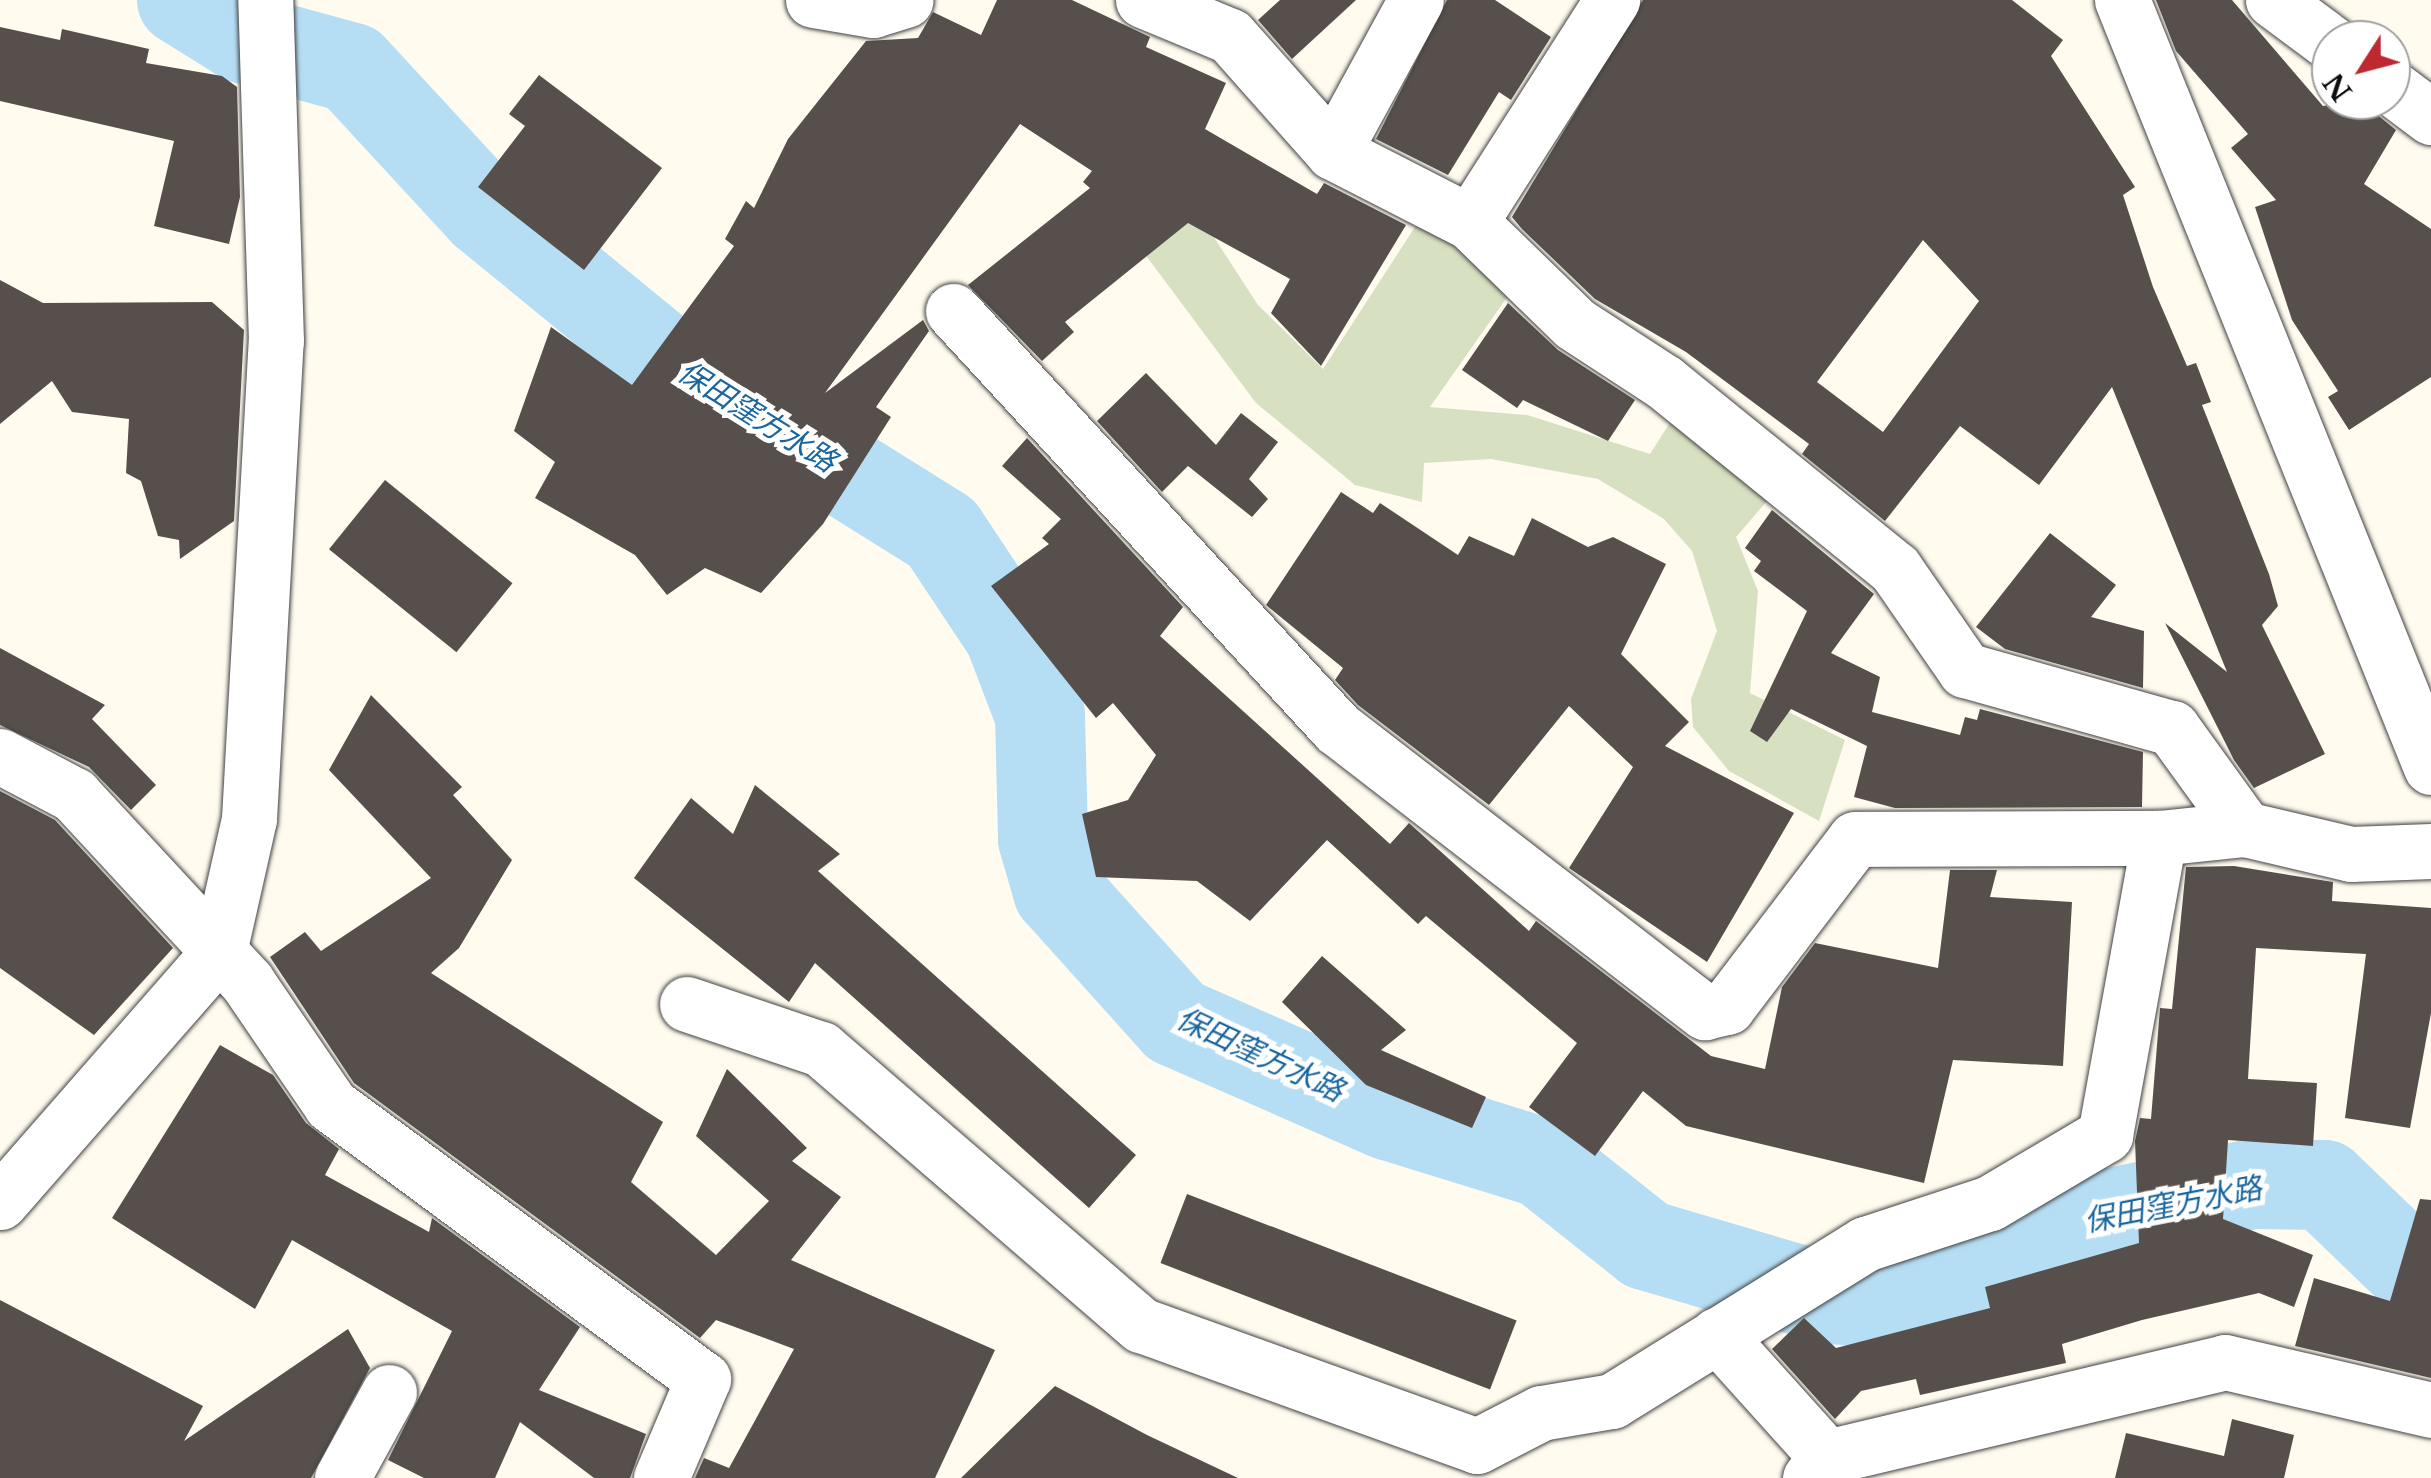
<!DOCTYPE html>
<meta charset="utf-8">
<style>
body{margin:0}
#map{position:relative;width:2431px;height:1478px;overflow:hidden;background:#fffbef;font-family:"Libre Baskerville","Noto Sans JP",serif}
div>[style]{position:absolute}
.cemetery>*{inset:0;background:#d7e1c1}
.river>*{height:90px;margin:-45px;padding:0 45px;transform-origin:45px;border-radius:45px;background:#b5def5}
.building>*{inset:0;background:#574f4b;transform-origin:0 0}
.roads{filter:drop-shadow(0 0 2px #414141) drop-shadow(0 0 2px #414141)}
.minor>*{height:55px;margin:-27.5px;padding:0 27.5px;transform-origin:27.5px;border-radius:27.5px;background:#fff}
span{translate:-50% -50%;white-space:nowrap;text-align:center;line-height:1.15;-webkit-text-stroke:10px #fff;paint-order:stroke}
.water-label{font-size:30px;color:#19669f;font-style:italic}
.north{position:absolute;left:2311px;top:20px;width:100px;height:100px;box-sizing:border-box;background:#fff;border:2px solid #9f9f9f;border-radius:50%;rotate:234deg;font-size:28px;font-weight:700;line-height:40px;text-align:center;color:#0e0e0e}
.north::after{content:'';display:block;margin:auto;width:35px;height:45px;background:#bd2831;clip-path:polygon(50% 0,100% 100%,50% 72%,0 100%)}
</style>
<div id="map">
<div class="cemetery">
<div style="clip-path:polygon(1195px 208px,1258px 305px,1323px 369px,1424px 213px,1517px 283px,1430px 407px,1527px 415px,1650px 454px,1676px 413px,1774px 493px,1736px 537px,1758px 591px,1750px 693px,1845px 740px,1819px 821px,1729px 771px,1693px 727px,1691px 699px,1717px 631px,1692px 551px,1664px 519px,1598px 479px,1491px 459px,1424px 463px,1422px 502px,1355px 485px,1256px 403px,1141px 249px)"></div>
</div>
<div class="river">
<div style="left:182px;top:0;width:72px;rotate:31.9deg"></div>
<div style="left:243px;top:38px;width:113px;rotate:15.4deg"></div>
<div style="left:352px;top:68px;width:196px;rotate:47.3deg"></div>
<div style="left:485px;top:212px;width:235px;rotate:39.3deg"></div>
<div style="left:667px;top:361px;width:324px;rotate:32deg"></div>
<div style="left:942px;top:533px;width:121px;rotate:56.4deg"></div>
<div style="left:1009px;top:634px;width:87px;rotate:69.1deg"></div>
<div style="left:1040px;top:715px;width:124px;rotate:88.6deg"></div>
<div style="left:1043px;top:839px;width:54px;rotate:73.9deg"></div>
<div style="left:1058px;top:891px;width:176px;rotate:48deg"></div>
<div style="left:1176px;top:1022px;width:232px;rotate:23.7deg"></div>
<div style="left:1388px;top:1115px;width:162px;rotate:17.2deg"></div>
<div style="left:1543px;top:1163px;width:132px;rotate:38.5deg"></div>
<div style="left:1646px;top:1245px;width:192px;rotate:16.4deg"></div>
<div style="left:1830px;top:1299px;width:57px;rotate:5deg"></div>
<div style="left:1887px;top:1304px;width:213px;rotate:-23.6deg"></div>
<div style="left:2082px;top:1219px;width:174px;rotate:-11.6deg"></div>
<div style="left:2252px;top:1184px;width:72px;rotate:0.8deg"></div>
<div style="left:2324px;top:1185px;width:149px;rotate:43.9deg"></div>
</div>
<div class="building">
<div style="clip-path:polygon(997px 0,1072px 0,1150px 37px,1146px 47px,1226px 83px,1205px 129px,1317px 194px,1324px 183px,1406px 225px,1321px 366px,1271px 313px,1290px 279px,1188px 223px,1065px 322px,1074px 332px,1042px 361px,968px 285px,1090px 188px,1083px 182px,1092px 171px,1020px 124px,825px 393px,923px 320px,929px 331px,876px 407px,891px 417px,823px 524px,761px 593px,705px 568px,667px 595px,635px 555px,535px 498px,555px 462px,514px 431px,551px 327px,632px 385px,734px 246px,725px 239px,746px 201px,754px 208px,788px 139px,866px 41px,918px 38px,933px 12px,981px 35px)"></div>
<div style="clip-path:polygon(1280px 0,1356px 0,1292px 59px,1258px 20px)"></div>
<div style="clip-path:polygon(1447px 0,1495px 0,1551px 37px,1511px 100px,1499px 92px,1448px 175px,1376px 139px)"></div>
<div style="clip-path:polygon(evenodd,1643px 0,2012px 0,2063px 40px,2051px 56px,2135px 187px,2123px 195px,2153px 287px,2187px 366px,2196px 363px,2211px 402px,2202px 405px,2269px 574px,2278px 606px,2262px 625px,2325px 754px,2254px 788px,2234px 760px,2165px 623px,2227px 672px,2112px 387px,2039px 485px,1960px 426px,1885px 521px,1802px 454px,1809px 444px,1686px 352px,1595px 299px,1522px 229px,1512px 217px,1643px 0,1923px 240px,1979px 301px,1883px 432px,1817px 382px,1923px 240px)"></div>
<div style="clip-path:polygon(2156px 0,2232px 0,2323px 106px,2359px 100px,2396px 130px,2364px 184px,2431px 229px,2431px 377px,2349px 430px,2328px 397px,2338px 391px,2292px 320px,2255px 207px,2276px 200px,2231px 148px,2248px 134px,2176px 51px)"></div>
<div style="clip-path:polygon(0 27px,60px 40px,62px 29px,149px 49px,146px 63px,222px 76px,237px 87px,240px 197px,229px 244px,154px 226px,174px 141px,0 101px)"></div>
<div style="clip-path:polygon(539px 75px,662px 168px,584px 270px,478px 187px,525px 126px,509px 114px)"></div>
<div style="clip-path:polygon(0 280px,43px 303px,212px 302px,244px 330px,234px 521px,180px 559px,179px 540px,158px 536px,141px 481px,126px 473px,129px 419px,72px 412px,52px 381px,0 424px)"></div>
<div style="clip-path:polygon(1508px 303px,1558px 350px,1635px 400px,1608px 441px,1523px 400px,1517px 408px,1462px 370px)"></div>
<div style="clip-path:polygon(1146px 373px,1216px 445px,1241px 413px,1278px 442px,1249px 479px,1268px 499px,1252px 517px,1188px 466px,1162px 492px,1097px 421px)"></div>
<div style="clip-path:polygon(1027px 438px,1183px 607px,1160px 636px,1390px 844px,1409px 823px,1529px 931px,1536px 921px,1711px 1056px,1765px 1069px,1782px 987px,1815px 943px,1938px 968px,1950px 870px,1997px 870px,1990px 897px,2072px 902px,2063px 1066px,1953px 1060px,1924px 1183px,1686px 1126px,1643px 1091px,1595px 1156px,1529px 1107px,1577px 1043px,1426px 916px,1418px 924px,1327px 840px,1250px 921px,1197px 881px,1096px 877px,1082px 814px,1128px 800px,1156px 755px,1113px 703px,1096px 718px,991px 586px,1049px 544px,1042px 538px,1061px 519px,1002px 466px)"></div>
<div style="left:385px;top:480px;width:164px;height:89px;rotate:39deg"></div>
<div style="clip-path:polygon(1341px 492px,1373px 513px,1380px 503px,1458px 555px,1469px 536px,1514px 556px,1532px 518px,1588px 547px,1613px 537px,1666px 564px,1621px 654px,1689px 722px,1665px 746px,1794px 813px,1707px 962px,1569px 868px,1633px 767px,1569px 706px,1489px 805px,1358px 705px,1335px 680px,1343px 668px,1266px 605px)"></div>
<div style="clip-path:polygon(1772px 510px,1874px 594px,1831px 653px,1880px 677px,1872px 712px,1960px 735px,1965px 717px,1977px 720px,1980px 709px,2143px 752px,2142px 807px,1895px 808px,1854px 797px,1867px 746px,1791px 709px,1767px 742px,1750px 731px,1807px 611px,1754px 571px,1761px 561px,1745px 548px)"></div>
<div style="clip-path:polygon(2050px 533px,2116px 585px,2091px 617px,2144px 631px,2143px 688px,2005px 649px,1976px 627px)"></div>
<div style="clip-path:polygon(0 648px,105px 705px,92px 719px,156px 785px,131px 810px,89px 767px,0 725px)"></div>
<div style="clip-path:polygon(371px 695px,462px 787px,453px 795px,512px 860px,459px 948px,431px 973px,663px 1122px,631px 1182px,716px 1255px,769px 1201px,696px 1136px,727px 1069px,807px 1148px,792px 1161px,841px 1197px,791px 1260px,995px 1350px,935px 1478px,695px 1478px,704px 1458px,729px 1468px,794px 1349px,716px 1320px,700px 1338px,354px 1083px,270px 957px,305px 932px,321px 951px,431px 878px,329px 770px)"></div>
<div style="clip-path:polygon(755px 785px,840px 854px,818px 871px,1136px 1155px,1089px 1208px,815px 963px,789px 1002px,634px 878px,691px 798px,733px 834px)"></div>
<div style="clip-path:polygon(0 791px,55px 820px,173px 948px,94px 1035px,0 968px)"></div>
<div style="clip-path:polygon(2234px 866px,2333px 882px,2332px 901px,2431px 908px,2431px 1013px,2410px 1128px,2345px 1118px,2366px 954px,2256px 948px,2248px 1079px,2317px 1083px,2313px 1146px,2228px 1140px,2223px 1219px,2313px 1255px,2294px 1307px,2259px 1293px,2142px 1320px,2062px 1344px,2066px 1363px,1920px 1395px,1916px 1379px,1861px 1391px,1835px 1419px,1772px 1349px,1804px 1318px,1836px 1348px,1990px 1308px,1985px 1287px,2139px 1243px,2135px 1141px,2140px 1118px,2151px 1119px,2160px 1008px,2172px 1009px,2186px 867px)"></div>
<div style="clip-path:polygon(1322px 956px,1406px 1030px,1381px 1050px,1486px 1097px,1472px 1128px,1366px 1085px,1282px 1002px)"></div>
<div style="clip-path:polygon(220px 1045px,273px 1075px,306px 1123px,339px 1149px,325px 1175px,429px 1232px,432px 1218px,580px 1327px,539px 1390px,646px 1434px,630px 1478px,594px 1478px,520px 1422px,495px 1478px,424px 1478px,388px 1460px,452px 1331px,292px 1240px,255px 1309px,112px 1218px)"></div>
<div style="left:1187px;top:1194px;width:353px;height:74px;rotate:21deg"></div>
<div style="clip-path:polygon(2420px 1199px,2431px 1200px,2431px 1378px,2295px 1346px,2314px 1278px,2390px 1301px)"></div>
<div style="clip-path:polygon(0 1300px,203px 1406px,184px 1441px,348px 1329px,370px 1368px,311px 1478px,0 1478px)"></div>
<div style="clip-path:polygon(1055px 1386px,1147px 1435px,1238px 1478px,961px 1478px)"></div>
<div style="clip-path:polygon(2232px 1419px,2294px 1435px,2284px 1478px,2115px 1478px,2126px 1433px,2224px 1456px)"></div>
</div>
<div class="roads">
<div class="minor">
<div style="left:813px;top:0;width:61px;rotate:9.5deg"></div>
<div style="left:873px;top:10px;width:34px;rotate:-17deg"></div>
<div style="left:1143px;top:0;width:94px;rotate:22.5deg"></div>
<div style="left:1230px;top:36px;width:155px;rotate:48.4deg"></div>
<div style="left:1333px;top:152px;width:154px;rotate:27.1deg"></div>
<div style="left:1470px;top:222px;width:146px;rotate:44.2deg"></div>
<div style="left:1575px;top:324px;width:106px;rotate:33.1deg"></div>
<div style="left:1664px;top:382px;width:297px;rotate:39deg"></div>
<div style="left:1895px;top:569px;width:123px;rotate:55.3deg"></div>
<div style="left:1965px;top:670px;width:215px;rotate:15.7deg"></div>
<div style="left:2172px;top:728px;width:125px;rotate:54.1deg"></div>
<div style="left:2122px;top:0;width:827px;rotate:68.06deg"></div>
<div style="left:2273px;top:0;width:72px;rotate:36.6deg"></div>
<div style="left:2391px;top:87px;width:50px;rotate:36.9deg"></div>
<div style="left:1333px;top:152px;width:173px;rotate:-61.4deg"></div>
<div style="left:1470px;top:222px;width:264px;rotate:-57.4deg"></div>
<div style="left:953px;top:311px;width:567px;rotate:47.36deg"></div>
<div style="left:1337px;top:728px;width:465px;rotate:37.7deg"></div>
<div style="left:1705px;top:1012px;width:23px;rotate:-13deg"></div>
<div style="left:1727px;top:1007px;width:211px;rotate:-52.7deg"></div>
<div style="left:1855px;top:839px;width:304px;rotate:-0.2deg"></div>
<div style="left:0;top:756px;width:84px;rotate:27.8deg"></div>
<div style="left:74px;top:795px;width:255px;rotate:47.2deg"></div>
<div style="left:247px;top:982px;width:149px;rotate:55.7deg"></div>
<div style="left:331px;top:1105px;width:462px;rotate:36.4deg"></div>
<div style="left:703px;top:1379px;width:108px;rotate:113deg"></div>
<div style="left:687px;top:1004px;width:141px;rotate:18.6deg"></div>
<div style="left:821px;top:1049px;width:423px;rotate:40.8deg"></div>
<div style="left:1141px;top:1325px;width:357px;rotate:19.8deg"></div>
<div style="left:1477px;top:1446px;width:72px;rotate:-27.3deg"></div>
<div style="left:1541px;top:1413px;width:72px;rotate:-9.6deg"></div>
<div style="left:1612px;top:1401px;width:298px;rotate:-31.8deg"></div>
<div style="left:1865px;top:1244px;width:132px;rotate:-18.2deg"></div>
<div style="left:1990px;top:1203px;width:134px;rotate:-30.6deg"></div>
<div style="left:2105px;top:1135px;width:302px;rotate:-79.7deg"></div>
<div style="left:2159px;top:838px;width:86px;rotate:-6deg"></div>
<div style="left:2245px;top:829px;width:109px;rotate:13.3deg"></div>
<div style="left:2351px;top:854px;width:80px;rotate:-2.1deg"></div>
<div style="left:0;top:1202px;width:332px;rotate:-48.8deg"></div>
<div style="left:219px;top:952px;width:136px;rotate:-77.3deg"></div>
<div style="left:249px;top:819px;width:479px;rotate:-86.8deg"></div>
<div style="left:276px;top:341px;width:341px;rotate:-91.8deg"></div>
<div style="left:1717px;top:1335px;width:164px;rotate:48deg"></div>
<div style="left:342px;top:1478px;width:98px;rotate:-61.3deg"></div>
<div style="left:1810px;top:1478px;width:27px;rotate:-51deg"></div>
<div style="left:1827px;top:1457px;width:409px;rotate:-13.4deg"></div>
<div style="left:2225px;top:1362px;width:212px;rotate:13.1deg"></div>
</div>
</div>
<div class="water-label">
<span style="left:757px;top:417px;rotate:32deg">保田窪方水路</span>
<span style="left:1260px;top:1055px;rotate:25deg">保田窪方水路</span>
<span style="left:2173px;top:1205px;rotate:-11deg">保田窪方水路</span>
</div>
<div class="north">N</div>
</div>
